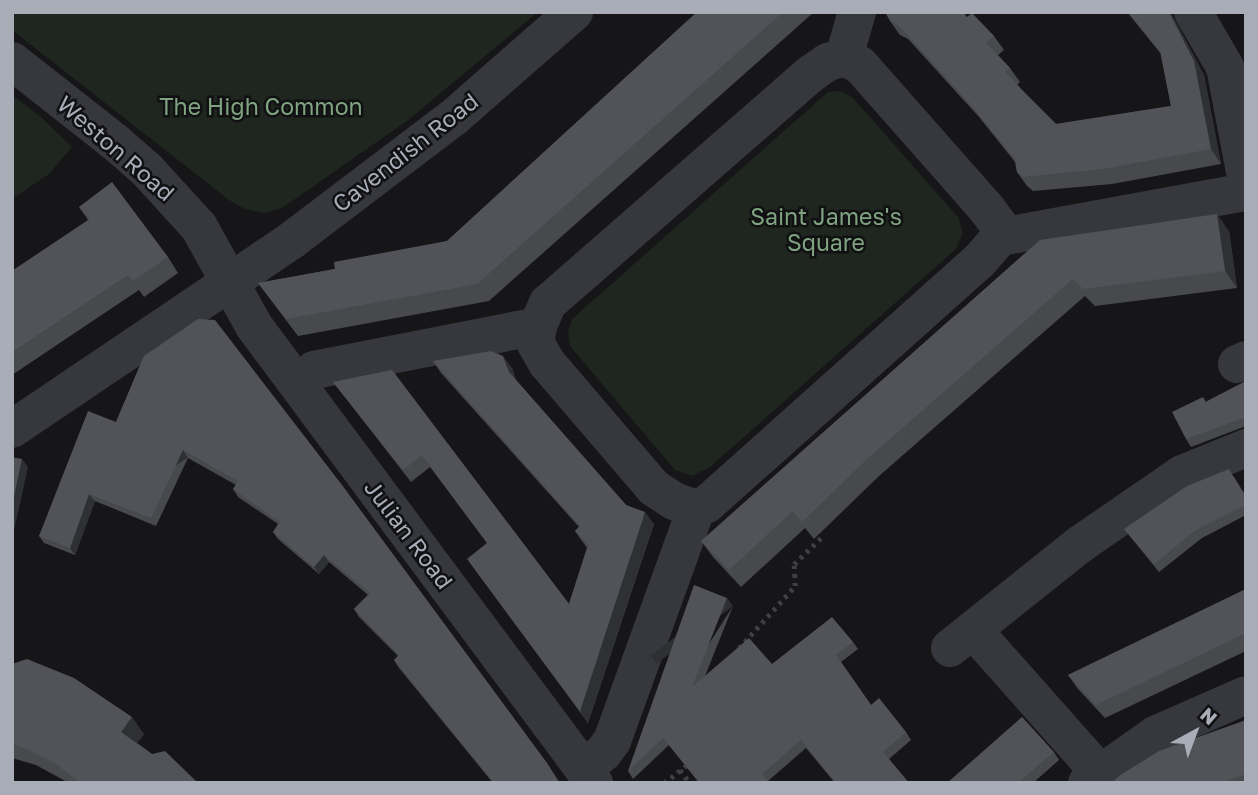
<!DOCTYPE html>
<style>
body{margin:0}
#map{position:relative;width:1258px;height:795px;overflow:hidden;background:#161618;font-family:"Golos Text",sans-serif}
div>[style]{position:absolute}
.green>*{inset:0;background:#1e261f}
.path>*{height:4.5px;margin-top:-2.25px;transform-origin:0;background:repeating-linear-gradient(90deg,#3d3f44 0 3.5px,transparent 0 8.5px)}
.minor>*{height:38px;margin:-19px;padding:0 19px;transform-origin:19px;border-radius:19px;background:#37383d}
.wall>*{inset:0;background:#47494d}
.shaded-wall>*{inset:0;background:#2f3033;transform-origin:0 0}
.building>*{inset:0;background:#525359}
span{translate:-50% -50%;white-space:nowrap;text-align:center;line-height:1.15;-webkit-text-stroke:5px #111113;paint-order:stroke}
.park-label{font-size:23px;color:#7fa381}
.street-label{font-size:23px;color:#a8adb8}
.frame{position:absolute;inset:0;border:14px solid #a8adb8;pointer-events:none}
.north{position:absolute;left:1160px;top:697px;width:70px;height:70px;-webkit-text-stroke:5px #111113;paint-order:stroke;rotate:41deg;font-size:19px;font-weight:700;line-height:28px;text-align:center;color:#a8adb8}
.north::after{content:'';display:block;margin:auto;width:24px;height:32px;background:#a8adb8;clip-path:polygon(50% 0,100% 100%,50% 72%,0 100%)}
</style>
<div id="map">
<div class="green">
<div style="clip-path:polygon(12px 12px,538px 12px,407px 121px,282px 208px,265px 213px,245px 209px,229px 200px,12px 30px)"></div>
<div style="clip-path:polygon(841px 91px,853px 98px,958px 217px,963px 233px,956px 249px,710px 467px,692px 476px,675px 470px,570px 346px,568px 332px,572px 319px,828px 92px)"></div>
<div style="clip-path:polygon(12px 95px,41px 117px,72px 147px,49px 174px,12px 199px)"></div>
</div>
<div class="path">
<div style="left:739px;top:648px;width:84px;rotate:-47.9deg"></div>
<div style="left:795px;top:586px;width:22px;rotate:-93deg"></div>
<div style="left:794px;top:564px;width:40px;rotate:-44deg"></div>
<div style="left:680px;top:770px;width:16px;rotate:52deg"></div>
<div style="left:664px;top:783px;width:31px;rotate:-38deg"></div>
</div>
<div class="minor">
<div style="left:1193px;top:12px;width:64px;rotate:59.8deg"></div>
<div style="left:1225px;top:67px;width:112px;rotate:79.2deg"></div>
<div style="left:844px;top:57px;width:18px;rotate:27deg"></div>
<div style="left:860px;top:65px;width:192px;rotate:48.6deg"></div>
<div style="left:987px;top:209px;width:19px;rotate:54deg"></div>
<div style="left:998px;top:224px;width:13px;rotate:81deg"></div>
<div style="left:1000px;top:237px;width:30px;rotate:131deg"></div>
<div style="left:980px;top:260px;width:366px;rotate:138.2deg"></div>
<div style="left:707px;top:504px;width:12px;rotate:156deg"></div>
<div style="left:696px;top:509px;width:23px;rotate:-160deg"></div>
<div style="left:674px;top:501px;width:24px;rotate:-147deg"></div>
<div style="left:654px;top:488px;width:165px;rotate:-130.6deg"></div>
<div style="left:547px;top:363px;width:24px;rotate:-120deg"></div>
<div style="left:535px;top:342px;width:16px;rotate:-79deg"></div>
<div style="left:538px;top:326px;width:25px;rotate:-67deg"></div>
<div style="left:548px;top:303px;width:350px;rotate:-41.1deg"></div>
<div style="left:812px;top:73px;width:19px;rotate:-35deg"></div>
<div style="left:828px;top:62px;width:17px;rotate:-17deg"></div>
<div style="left:844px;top:57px;width:47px;rotate:-73.9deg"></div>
<div style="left:12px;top:61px;width:131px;rotate:38.2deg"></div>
<div style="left:115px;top:142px;width:43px;rotate:41.2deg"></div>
<div style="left:147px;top:170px;width:77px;rotate:47.6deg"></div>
<div style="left:199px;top:227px;width:113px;rotate:60.9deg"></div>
<div style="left:254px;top:326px;width:570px;rotate:53.35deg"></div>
<div style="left:1000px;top:237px;width:250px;rotate:-10.4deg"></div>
<div style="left:1237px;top:364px;width:10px;rotate:-24deg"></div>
<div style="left:297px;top:383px;width:21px;rotate:-37deg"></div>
<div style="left:314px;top:370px;width:228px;rotate:-11.1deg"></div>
<div style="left:12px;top:429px;width:338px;rotate:-34deg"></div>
<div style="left:292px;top:240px;width:202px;rotate:-37.2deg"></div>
<div style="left:453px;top:118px;width:161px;rotate:-41.2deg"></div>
<div style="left:973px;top:630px;width:190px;rotate:48.4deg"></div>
<div style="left:950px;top:648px;width:165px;rotate:-38.6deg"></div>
<div style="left:1079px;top:545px;width:125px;rotate:-34.6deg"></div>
<div style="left:1182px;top:474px;width:69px;rotate:-22.1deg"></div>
<div style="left:583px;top:768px;width:25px;rotate:-37deg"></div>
<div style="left:603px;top:753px;width:15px;rotate:-53deg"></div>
<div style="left:612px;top:741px;width:247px;rotate:-70.1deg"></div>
<div style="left:1087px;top:783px;width:83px;rotate:-35.2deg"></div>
<div style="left:1155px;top:735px;width:99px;rotate:-23.7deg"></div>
</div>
<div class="wall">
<div style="clip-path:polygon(697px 12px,814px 12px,489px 301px,298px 336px,258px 283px,335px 269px,447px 241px)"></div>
<div style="clip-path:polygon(1127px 12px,1171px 13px,1204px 75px,1221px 164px,1112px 184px,1033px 191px,1027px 186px,1017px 172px,1015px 162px,979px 117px,908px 39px,900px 35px,890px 21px,967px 17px,994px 36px,1004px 50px,998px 55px,1010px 68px,1020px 82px,1017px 85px,1056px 124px,1171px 106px,1161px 54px)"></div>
<div style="clip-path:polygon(79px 207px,168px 257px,178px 273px,144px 297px,139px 290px,12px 375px,12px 271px,88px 220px)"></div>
<div style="clip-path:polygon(1229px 231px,1237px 288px,1095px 306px,1085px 296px,879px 476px,814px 539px,805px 528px,741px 587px,713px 557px,701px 541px,1040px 240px)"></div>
<div style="clip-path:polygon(144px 356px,547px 763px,560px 783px,493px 783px,399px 668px,394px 660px,398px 656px,359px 617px,354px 609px,368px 595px,329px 562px,319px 574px,278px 539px,273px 532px,278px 524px,238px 497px,233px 489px,236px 485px,188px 458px,156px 526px,95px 501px,75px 555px,44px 543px,39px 536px,116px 422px)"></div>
<div style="clip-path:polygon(433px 361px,512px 368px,516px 380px,626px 505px,654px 524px,588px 723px,476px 571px,487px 543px,430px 467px,411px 482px,333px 382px,392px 370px,569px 604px,587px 548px,575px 531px,579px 527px,441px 373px)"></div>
<div style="clip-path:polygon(1246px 381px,1246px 426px,1191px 447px,1186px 439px,1207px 401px)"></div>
<div style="clip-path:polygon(1234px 477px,1246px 496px,1246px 515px,1202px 538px,1159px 572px,1124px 529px)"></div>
<div style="clip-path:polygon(1246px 589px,1246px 651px,1105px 718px,1078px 689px,1068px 675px)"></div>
<div style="clip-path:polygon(733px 606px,705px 676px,772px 664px,853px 642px,858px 649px,841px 662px,871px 705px,906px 732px,911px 740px,889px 759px,909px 783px,835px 783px,806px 748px,768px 781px,770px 783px,699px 783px,669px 745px,633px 779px,628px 771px)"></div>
<div style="clip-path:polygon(12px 664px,144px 734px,137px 743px,152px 754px,198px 783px,69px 783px,36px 765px,12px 758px)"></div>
<div style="clip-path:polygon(1246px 720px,1246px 783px,1112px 783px)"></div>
<div style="clip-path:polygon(1054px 752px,1059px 760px,1033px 783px,947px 783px)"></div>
</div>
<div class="shaded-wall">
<div style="clip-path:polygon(1169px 12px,1171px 13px,1204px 75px,1221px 164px,1211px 149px)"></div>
<div style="clip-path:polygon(1217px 214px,1229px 231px,1237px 288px,1225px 271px)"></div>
<div style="clip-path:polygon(503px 356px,512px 368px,517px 384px,509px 372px)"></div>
<div style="left:183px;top:450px;width:9px;height:75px;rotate:58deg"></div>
<div style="clip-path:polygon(22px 459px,28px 467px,12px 540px,12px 507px)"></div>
<div style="clip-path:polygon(89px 494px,95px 501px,75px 555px,70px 548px)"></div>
<div style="clip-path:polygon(645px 512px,654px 524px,588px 723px,580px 711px)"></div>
<div style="clip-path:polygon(324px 555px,329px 562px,319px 574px,314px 567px)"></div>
<div style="left:727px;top:598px;width:10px;height:96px;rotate:53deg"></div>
<div style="clip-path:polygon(132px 717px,144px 734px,133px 749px,121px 732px)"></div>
</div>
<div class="building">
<div style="clip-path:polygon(697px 12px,783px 12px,477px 284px,286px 319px,258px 283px,335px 269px,334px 262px,447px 241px)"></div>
<div style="clip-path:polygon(885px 12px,963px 12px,967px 17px,972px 13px,994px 36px,986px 43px,1010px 68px,1005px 72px,1026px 94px,1056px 124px,1171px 106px,1160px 51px,1128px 12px,1169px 12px,1194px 61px,1211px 149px,1102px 169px,1023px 177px,1017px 172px,1015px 159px,969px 103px,898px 25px,890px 21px)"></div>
<div style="clip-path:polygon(112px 182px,168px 257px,133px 281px,128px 275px,12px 352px,12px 271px,90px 219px,79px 207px)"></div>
<div style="clip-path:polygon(1217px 214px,1225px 271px,1083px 289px,1073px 279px,867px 459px,802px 522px,793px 511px,729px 570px,701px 541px,1040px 240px)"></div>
<div style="clip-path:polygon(198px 319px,215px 320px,342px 485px,547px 763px,559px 783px,494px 783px,394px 660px,399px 655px,354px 609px,370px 593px,324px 555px,314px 567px,273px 532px,280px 522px,233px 489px,238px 481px,183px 450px,151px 518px,89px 494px,70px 548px,39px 536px,88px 411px,116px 422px,144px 356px)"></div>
<div style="clip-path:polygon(491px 351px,503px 356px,509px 372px,626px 505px,645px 512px,580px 711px,467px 559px,487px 543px,422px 455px,403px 470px,333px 382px,392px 370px,569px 604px,588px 545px,575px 531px,580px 526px,433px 361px)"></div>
<div style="clip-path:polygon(1246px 381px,1246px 417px,1186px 439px,1172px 412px,1203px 397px,1206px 402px)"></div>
<div style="clip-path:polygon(12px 457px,22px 459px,12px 507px)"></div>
<div style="clip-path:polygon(1229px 469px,1246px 498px,1246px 505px,1196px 530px,1154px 564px,1124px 529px,1187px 486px)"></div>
<div style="clip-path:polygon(694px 585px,727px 598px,692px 687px,749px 638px,772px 664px,832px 617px,853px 642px,836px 655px,871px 705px,879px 698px,906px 732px,883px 752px,909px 783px,836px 783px,801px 740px,762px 774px,770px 783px,700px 783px,663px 738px,628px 771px)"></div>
<div style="clip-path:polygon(1246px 589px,1246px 633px,1096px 705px,1068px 675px)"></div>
<div style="clip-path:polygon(27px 659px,74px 678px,132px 717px,121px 732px,152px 754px,165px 751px,198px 783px,80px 783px,56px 764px,24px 748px,12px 744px,12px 664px)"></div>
<div style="clip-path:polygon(1022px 717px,1054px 752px,1018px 783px,947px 783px)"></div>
<div style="clip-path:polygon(1246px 720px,1246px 774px,1220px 783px,1112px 783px,1119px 776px,1159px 751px)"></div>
</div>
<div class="park-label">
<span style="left:261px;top:106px">The High Common</span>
<span style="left:826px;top:229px">Saint James's<br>Square</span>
</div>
<div class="street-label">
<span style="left:116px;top:148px;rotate:41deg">Weston Road</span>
<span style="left:405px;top:152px;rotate:-38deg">Cavendish Road</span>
<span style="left:409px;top:534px;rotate:53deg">Julian Road</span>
</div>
<div class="frame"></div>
<div class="north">N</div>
</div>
